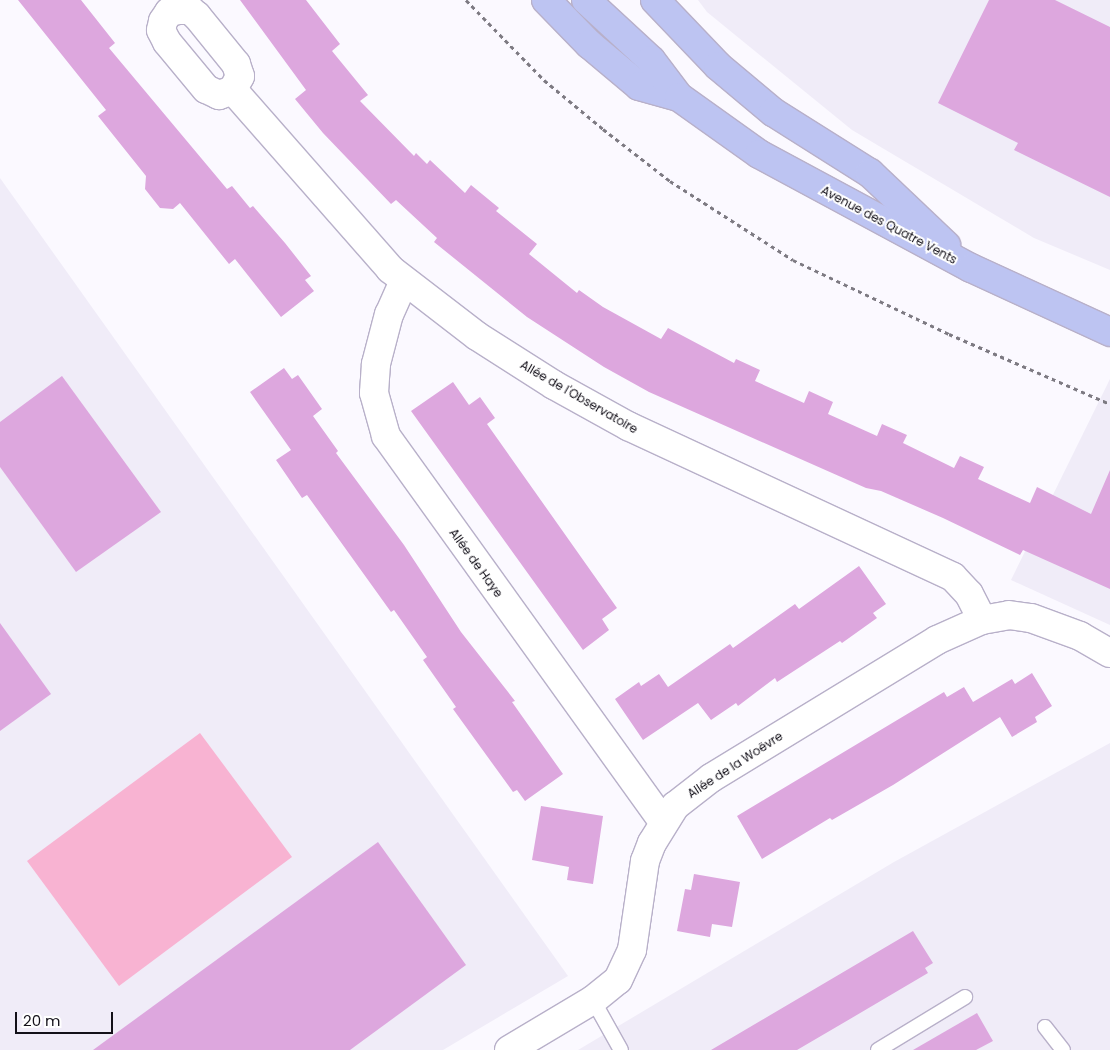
<!DOCTYPE html>
<meta charset="utf-8">
<style>
body{margin:0}
#map{position:relative;width:1110px;height:1050px;overflow:hidden;background:#fbf9ff;font-family:Poppins,sans-serif}
div>[style]{position:absolute}
[style*='--x']{left:calc(var(--x)*1px);top:calc(var(--y)*1px);width:calc(var(--w)*1px);rotate:calc(var(--a)*1deg)}
.built>*{inset:0;background:#f0ecf8}
.green>*{inset:0;background:#f8b3d2}
.building>*{inset:0;background:#dda7de}
.path>*{height:3px;margin-top:-1.5px;transform-origin:0;background:repeating-linear-gradient(90deg,#7d7a82 0 4px,transparent 0 8px)}
.roads{filter:drop-shadow(1px 0 #b8b0c9) drop-shadow(-1px 0 #b8b0c9) drop-shadow(0 1px #b8b0c9) drop-shadow(0 -1px #b8b0c9)}
.service>*{height:14px;margin:-7px;padding:0 7px;transform-origin:7px;border-radius:7px;background:#fff}
.minor>*{height:28px;margin:-14px;padding:0 14px;transform-origin:14px;border-radius:14px;background:#fff}
.primary>*{height:28px;margin:-14px;padding:0 14px;transform-origin:14px;border-radius:14px;background:#bdc4f2}
span{translate:-50% -50%;white-space:nowrap;text-align:center;line-height:1.15;-webkit-text-stroke:4px #fff;paint-order:stroke}
.street-label{font-size:12px;color:#131019}
.scale{position:absolute;left:15px;top:1012px;width:98px;height:22px;box-sizing:border-box;border:2px solid #131019;border-top:0;padding-left:6px;font-size:15px;line-height:18px;white-space:nowrap;color:#131019;-webkit-text-stroke:4px #fff;paint-order:stroke}
</style>
<div id="map">
<div class="built">
<i style="clip-path:polygon(698px 0,1110px 0,1110px 270px,1034px 238px,852px 130px,707px 12px)"></i>
<i style="clip-path:polygon(0 178px,568px 976px,443px 1050px,0 1050px)"></i>
<i style="clip-path:polygon(1110px 379px,1110px 625px,1011px 580px)"></i>
<i style="clip-path:polygon(1110px 743px,1110px 1050px,578px 1050px,894px 862px)"></i>
</div>
<div class="green">
<i style="clip-path:polygon(200px 733px,292px 857px,119px 986px,27px 861px)"></i>
</div>
<div class="building">
<i style="clip-path:polygon(18px 0,81px 0,115px 43px,109px 48px,227px 189px,232px 186px,250px 208px,253px 206px,285px 243px,311px 276px,305px 280px,314px 291px,281px 317px,235px 259px,229px 264px,180px 203px,173px 209px,160px 208px,145px 189px,146px 176px,98px 116px,106px 110px)"></i>
<i style="clip-path:polygon(240px 0,306px 0,340px 44px,332px 51px,368px 95px,360px 101px,414px 156px,416px 153px,427px 164px,430px 160px,465px 193px,471px 185px,499px 208px,496px 211px,537px 244px,529px 254px,577px 293px,579px 290px,603px 307px,661px 339px,668px 328px,734px 363px,736px 359px,760px 370px,755px 381px,804px 403px,809px 391px,833px 402px,828px 414px,877px 436px,882px 424px,907px 435px,903px 443px,954px 468px,960px 456px,984px 467px,978px 479px,1030px 503px,1037px 487px,1091px 514px,1110px 470px,1110px 589px,1023px 550px,1020px 555px,943px 518px,881px 491px,866px 488px,649px 392px,604px 367px,527px 317px,434px 242px,437px 238px,396px 200px,391px 204px,323px 133px,295px 99px,306px 90px)"></i>
<i style="clip-path:polygon(989px 0,1055px 0,1110px 27px,1110px 197px,1014px 150px,1018px 143px,938px 103px)"></i>
<i style="clip-path:polygon(284px 368px,292px 379px,298px 375px,322px 409px,313px 416px,338px 451px,336px 453px,404px 545px,461px 632px,515px 701px,512px 702px,563px 774px,525px 801px,517px 790px,513px 792px,453px 709px,456px 707px,423px 660px,427px 657px,394px 610px,391px 612px,307px 495px,302px 498px,276px 460px,291px 450px,250px 392px)"></i>
<i style="clip-path:polygon(62px 376px,161px 512px,76px 572px,0 467px,0 422px)"></i>
<i style="clip-path:polygon(453px 382px,469px 405px,480px 397px,495px 418px,487px 424px,617px 608px,602px 619px,609px 630px,583px 650px,411px 411px)"></i>
<i style="clip-path:polygon(859px 566px,886px 604px,873px 613px,877px 618px,842px 643px,840px 641px,777px 682px,775px 678px,738px 706px,736px 703px,711px 720px,698px 703px,643px 740px,615px 699px,639px 682px,641px 686px,659px 674px,668px 687px,730px 644px,733px 648px,795px 604px,799px 609px)"></i>
<i style="clip-path:polygon(0 623px,51px 694px,0 731px)"></i>
<i style="clip-path:polygon(1032px 673px,1052px 706px,1035px 717px,1037px 722px,1012px 737px,1000px 717px,893px 785px,832px 820px,830px 818px,762px 859px,737px 816px,944px 692px,947px 697px,964px 687px,973px 702px,1012px 679px,1015px 684px)"></i>
<i style="clip-path:polygon(541px 806px,603px 816px,593px 884px,567px 880px,569px 867px,532px 860px)"></i>
<i style="clip-path:polygon(378px 842px,466px 965px,350px 1050px,93px 1050px)"></i>
<i style="clip-path:polygon(694px 874px,740px 882px,732px 927px,712px 924px,710px 937px,677px 931px,685px 889px,691px 890px)"></i>
<i style="clip-path:polygon(913px 931px,933px 963px,925px 968px,928px 973px,850px 1019px,797px 1050px,711px 1050px)"></i>
<i style="clip-path:polygon(977px 1013px,993px 1041px,976px 1050px,913px 1050px)"></i>
</div>
<div class="path">
<i style="--x:466;--y:0;--w:112;--a:45.7"></i>
<i style="--x:544;--y:80;--w:77;--a:39.7"></i>
<i style="--x:603;--y:129;--w:85;--a:37.8"></i>
<i style="--x:670;--y:181;--w:146;--a:32.7"></i>
<i style="--x:793;--y:260;--w:173;--a:25.4"></i>
<i style="--x:949;--y:334;--w:176;--a:23.5"></i>
</div>
<div class="roads">
<div class="service">
<i style="--x:593;--y:1000;--w:57;--a:60.8"></i>
<i style="--x:1045;--y:1027;--w:29;--a:52"></i>
<i style="--x:878;--y:1050;--w:102;--a:-31.3"></i>
</div>
<div class="minor">
<i style="--x:179;--y:10;--w:11;--a:0"></i>
<i style="--x:190;--y:10;--w:9;--a:41"></i>
<i style="--x:197;--y:16;--w:62;--a:50.9"></i>
<i style="--x:236;--y:64;--w:13;--a:72"></i>
<i style="--x:240;--y:76;--w:16;--a:117"></i>
<i style="--x:233;--y:90;--w:15;--a:160"></i>
<i style="--x:219;--y:95;--w:14;--a:-155"></i>
<i style="--x:206;--y:89;--w:61;--a:-129.7"></i>
<i style="--x:167;--y:42;--w:13;--a:-117"></i>
<i style="--x:161;--y:30;--w:9;--a:-77"></i>
<i style="--x:163;--y:21;--w:11;--a:-56"></i>
<i style="--x:169;--y:12;--w:10;--a:-11"></i>
<i style="--x:233;--y:90;--w:238;--a:48.7"></i>
<i style="--x:390;--y:269;--w:110;--a:37.6"></i>
<i style="--x:477;--y:336;--w:91;--a:32.5"></i>
<i style="--x:554;--y:385;--w:85;--a:29"></i>
<i style="--x:628;--y:426;--w:358;--a:24.9"></i>
<i style="--x:953;--y:577;--w:23;--a:47"></i>
<i style="--x:969;--y:594;--w:29;--a:63"></i>
<i style="--x:404;--y:281;--w:36;--a:114"></i>
<i style="--x:389;--y:314;--w:52;--a:104.6"></i>
<i style="--x:376;--y:364;--w:29;--a:94"></i>
<i style="--x:374;--y:393;--w:45;--a:74.4"></i>
<i style="--x:386;--y:436;--w:474;--a:54.3"></i>
<i style="--x:509;--y:1050;--w:98;--a:-30.8"></i>
<i style="--x:593;--y:1000;--w:32;--a:-39"></i>
<i style="--x:618;--y:980;--w:33;--a:-65"></i>
<i style="--x:632;--y:950;--w:90;--a:-81.7"></i>
<i style="--x:645;--y:861;--w:19;--a:-69"></i>
<i style="--x:652;--y:843;--w:44;--a:-58.1"></i>
<i style="--x:675;--y:806;--w:46;--a:-37.9"></i>
<i style="--x:711;--y:778;--w:265;--a:-31.4"></i>
<i style="--x:937;--y:640;--w:49;--a:-24"></i>
<i style="--x:982;--y:620;--w:27;--a:-10"></i>
<i style="--x:1009;--y:615;--w:22;--a:8"></i>
<i style="--x:1031;--y:618;--w:52;--a:20.2"></i>
<i style="--x:1080;--y:636;--w:34;--a:30"></i>
</div>
<div class="primary">
<i style="--x:546;--y:0;--w:62;--a:45.7"></i>
<i style="--x:589;--y:44;--w:65;--a:40"></i>
<i style="--x:639;--y:86;--w:41;--a:15.4"></i>
<i style="--x:586;--y:0;--w:88;--a:42.7"></i>
<i style="--x:651;--y:60;--w:46;--a:52.9"></i>
<i style="--x:679;--y:97;--w:98;--a:35.5"></i>
<i style="--x:759;--y:154;--w:241;--a:28.3"></i>
<i style="--x:971;--y:268;--w:153;--a:24.7"></i>
<i style="--x:655;--y:0;--w:91;--a:46.3"></i>
<i style="--x:718;--y:66;--w:72;--a:39.9"></i>
<i style="--x:773;--y:112;--w:115;--a:32.2"></i>
<i style="--x:870;--y:173;--w:105;--a:43.5"></i>
</div>
</div>
<div class="street-label">
<span style="left:889px;top:225px;rotate:28deg">Avenue des Quatre Vents</span>
<span style="left:579px;top:397px;rotate:30deg">Allée de l'Observatoire</span>
<span style="left:476px;top:563px;rotate:54deg">Allée de Haye</span>
<span style="left:735px;top:765px;rotate:-33deg">Allée de la Woëvre</span>
</div>
<div class="scale">20 m</div>
</div>
